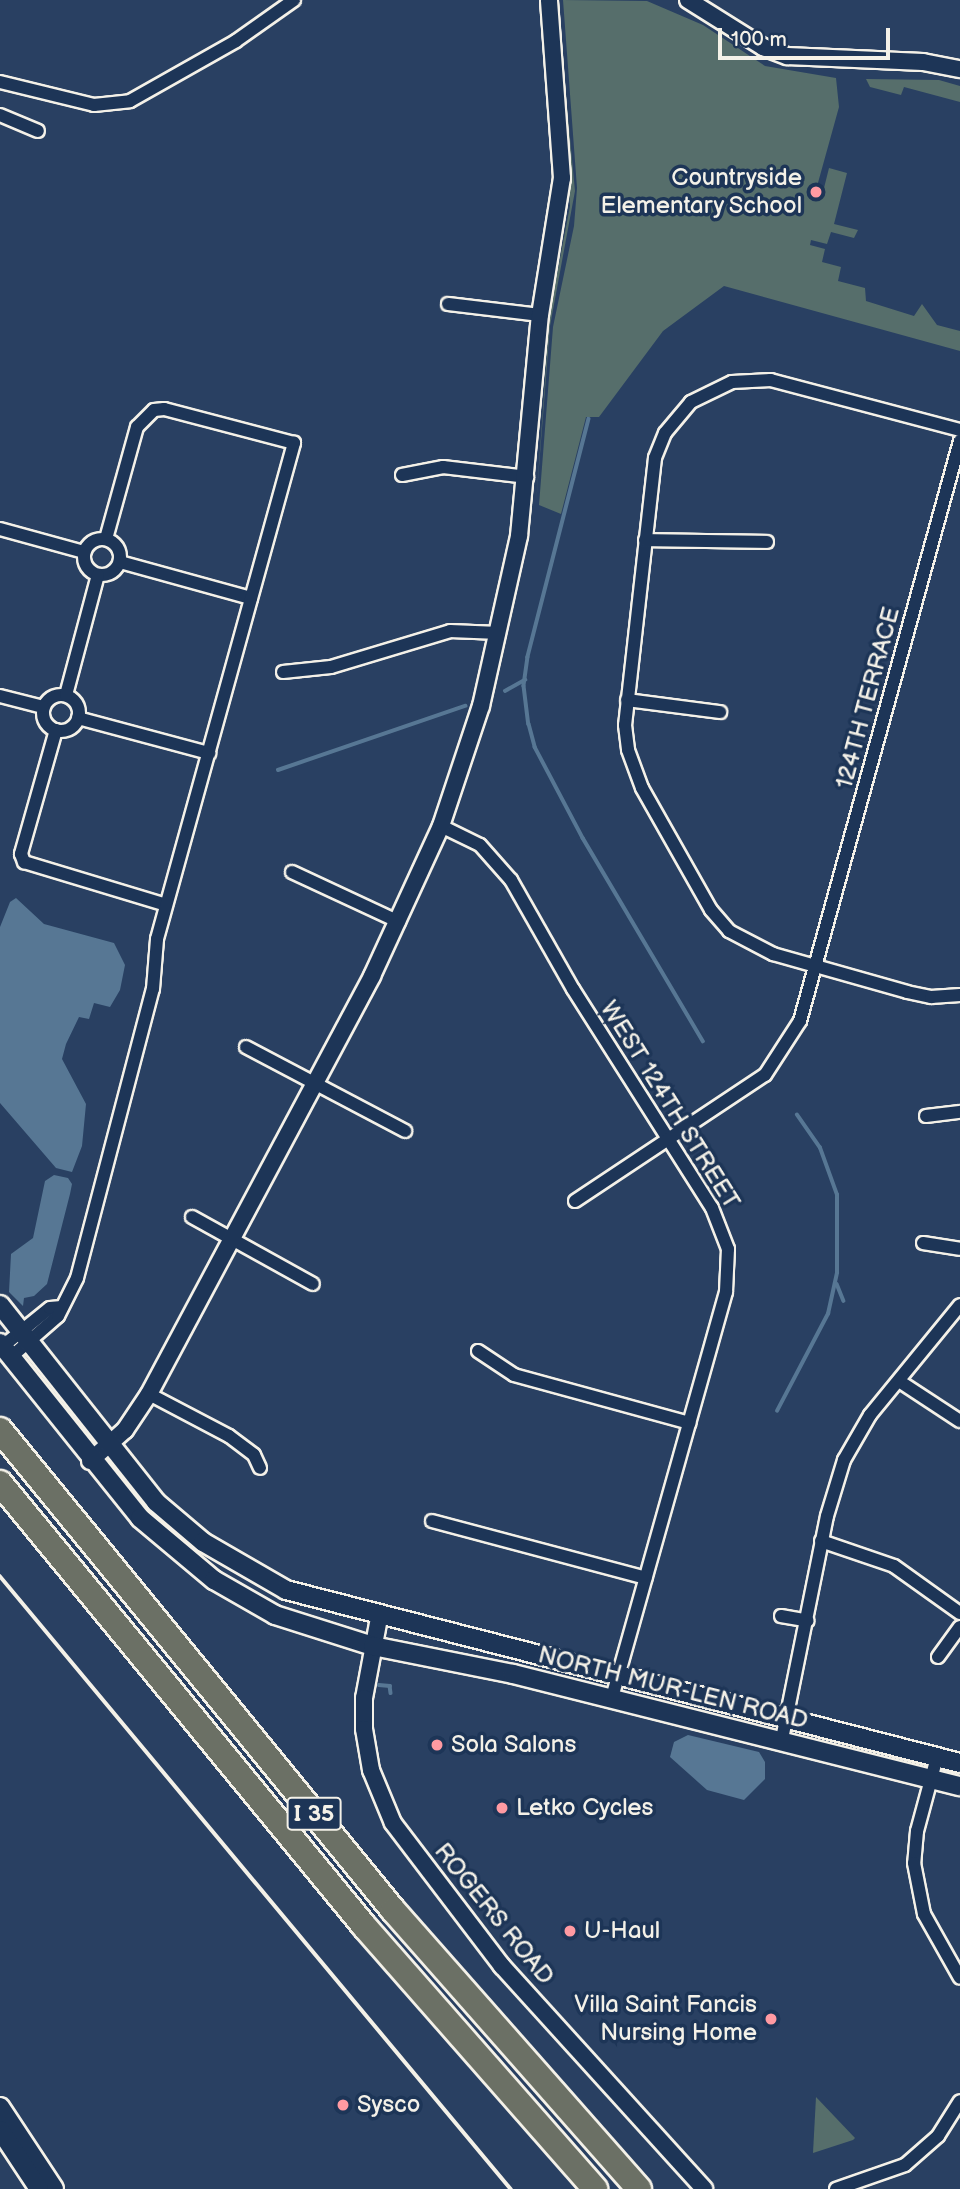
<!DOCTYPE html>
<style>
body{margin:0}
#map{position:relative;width:960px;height:2189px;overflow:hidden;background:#294062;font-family:"Balsamiq Sans",sans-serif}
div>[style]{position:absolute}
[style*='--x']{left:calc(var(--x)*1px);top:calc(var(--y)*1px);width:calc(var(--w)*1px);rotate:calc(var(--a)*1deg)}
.green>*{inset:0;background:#566e6b}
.water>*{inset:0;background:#577794}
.stream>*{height:3.5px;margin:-1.75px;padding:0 1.75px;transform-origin:1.75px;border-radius:1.75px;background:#577794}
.roads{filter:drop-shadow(2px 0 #f4f1e8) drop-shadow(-2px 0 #f4f1e8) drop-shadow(0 2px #f4f1e8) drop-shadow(0 -2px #f4f1e8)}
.minor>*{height:12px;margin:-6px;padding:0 6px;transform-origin:6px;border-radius:6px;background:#1d3557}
.minor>.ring{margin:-6px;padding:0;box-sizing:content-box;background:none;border:12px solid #1d3557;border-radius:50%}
.tertiary>*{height:16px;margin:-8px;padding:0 8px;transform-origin:8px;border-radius:8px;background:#1d3557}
.secondary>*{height:18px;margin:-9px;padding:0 9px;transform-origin:9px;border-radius:9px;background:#1d3557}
.motorway>*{height:24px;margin:-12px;padding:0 12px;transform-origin:12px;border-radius:12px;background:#6b7065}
.rail>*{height:3.5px;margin:-1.75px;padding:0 1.75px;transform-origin:1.75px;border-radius:1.75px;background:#f4f1e8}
.dots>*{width:19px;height:19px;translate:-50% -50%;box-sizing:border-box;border:4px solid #1d3557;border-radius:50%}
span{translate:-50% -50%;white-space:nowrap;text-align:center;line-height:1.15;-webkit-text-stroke:7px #1d3557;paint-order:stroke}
.shield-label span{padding:2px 5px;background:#1d3557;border:2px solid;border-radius:5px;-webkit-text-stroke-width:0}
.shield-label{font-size:23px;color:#f4f1e8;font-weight:700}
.poi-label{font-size:24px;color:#f4f1e8}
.right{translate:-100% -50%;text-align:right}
.left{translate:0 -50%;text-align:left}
.street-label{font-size:24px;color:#f4f1e8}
.scale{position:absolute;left:718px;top:28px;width:172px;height:32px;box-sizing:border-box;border:4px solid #f4f1e8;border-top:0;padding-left:9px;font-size:21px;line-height:24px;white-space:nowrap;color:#f4f1e8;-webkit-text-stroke:5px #1d3557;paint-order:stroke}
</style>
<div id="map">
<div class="green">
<i style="clip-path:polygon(557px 0,575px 191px,550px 326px,536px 505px,550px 311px,570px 206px)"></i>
<i style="clip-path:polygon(563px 0,647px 1px,703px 25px,765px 66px,836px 78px,839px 107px,816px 190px,823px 192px,829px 168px,847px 173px,834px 224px,858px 230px,854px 238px,831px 232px,827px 244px,811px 240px,810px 245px,825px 249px,822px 262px,841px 267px,838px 281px,865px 288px,866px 301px,914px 316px,922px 304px,937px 325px,960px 331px,960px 351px,724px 286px,663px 331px,599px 417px,586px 417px,561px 514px,539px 505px,553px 327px,574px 226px,577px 188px)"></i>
<i style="clip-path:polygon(866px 79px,939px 80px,960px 86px,960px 102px,904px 87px,901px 95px,870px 87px)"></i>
<i style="clip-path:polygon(816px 2097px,855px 2138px,853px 2140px,813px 2153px)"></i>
</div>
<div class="water">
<i style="clip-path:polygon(16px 898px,44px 924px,114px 943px,125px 965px,120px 990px,110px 1007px,94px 1003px,89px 1019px,79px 1017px,66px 1044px,62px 1059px,86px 1104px,82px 1146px,72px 1172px,56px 1168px,0 1103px,0 927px,10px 902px)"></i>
<i style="clip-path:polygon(54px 1175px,68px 1178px,72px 1184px,70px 1194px,47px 1284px,34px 1296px,24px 1298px,23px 1306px,9px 1292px,11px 1254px,33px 1238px,45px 1181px)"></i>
<i style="clip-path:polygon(688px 1735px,759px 1752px,765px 1762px,765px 1779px,744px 1800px,707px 1790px,670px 1757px,674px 1742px)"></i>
</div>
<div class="stream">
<i style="--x:589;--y:419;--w:246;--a:104.4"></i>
<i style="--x:528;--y:657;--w:29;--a:98"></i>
<i style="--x:524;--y:686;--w:38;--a:83"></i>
<i style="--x:529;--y:724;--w:24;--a:75"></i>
<i style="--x:535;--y:747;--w:103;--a:62.2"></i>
<i style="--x:583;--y:838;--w:236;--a:59.4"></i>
<i style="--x:505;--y:691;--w:23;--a:-29"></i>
<i style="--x:278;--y:770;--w:198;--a:-18.9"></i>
<i style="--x:837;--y:1284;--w:18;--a:68"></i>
<i style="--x:777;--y:1411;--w:110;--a:-62.3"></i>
<i style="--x:828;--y:1314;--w:42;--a:-77.6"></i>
<i style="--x:837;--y:1273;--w:78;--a:-90"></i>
<i style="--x:837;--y:1195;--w:50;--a:-109.9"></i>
<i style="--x:820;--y:1148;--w:40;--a:-124.9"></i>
<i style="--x:379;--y:1685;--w:11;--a:5"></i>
<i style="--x:390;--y:1686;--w:7;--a:82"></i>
</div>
<div class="roads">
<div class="minor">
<i style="--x:0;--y:82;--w:97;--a:13.7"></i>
<i style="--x:94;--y:105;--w:36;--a:-6"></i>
<i style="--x:130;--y:101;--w:122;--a:-29.5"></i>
<i style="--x:236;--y:41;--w:71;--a:-35.3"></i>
<i style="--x:0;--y:115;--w:41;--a:22.8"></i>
<i style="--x:448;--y:304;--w:93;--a:6.8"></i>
<i style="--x:960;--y:430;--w:196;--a:-165.2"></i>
<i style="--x:771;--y:380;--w:39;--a:177"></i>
<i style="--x:732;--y:382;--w:46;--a:154"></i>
<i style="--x:691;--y:402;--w:40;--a:130"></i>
<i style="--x:665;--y:433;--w:27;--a:112"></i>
<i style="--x:655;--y:458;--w:269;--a:96.4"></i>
<i style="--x:625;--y:725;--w:25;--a:83"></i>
<i style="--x:628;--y:750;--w:40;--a:69.8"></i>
<i style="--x:642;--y:788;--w:140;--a:60.5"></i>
<i style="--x:711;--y:910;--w:28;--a:49"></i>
<i style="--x:729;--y:931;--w:50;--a:27.6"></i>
<i style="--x:773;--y:954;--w:139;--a:15.8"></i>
<i style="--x:907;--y:992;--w:25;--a:12"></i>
<i style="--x:931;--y:997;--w:29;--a:-4"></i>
<i style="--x:402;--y:475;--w:42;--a:-11"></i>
<i style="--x:443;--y:467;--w:85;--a:6.8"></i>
<i style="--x:0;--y:529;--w:87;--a:15.3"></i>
<i class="ring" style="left:84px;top:539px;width:24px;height:24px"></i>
<i style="--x:645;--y:540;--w:122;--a:0.9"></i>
<i style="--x:120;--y:562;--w:136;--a:15.4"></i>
<i style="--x:283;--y:672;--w:48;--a:-5.9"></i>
<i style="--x:331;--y:667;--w:124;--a:-16.8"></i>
<i style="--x:450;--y:631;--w:49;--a:2.3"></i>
<i class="ring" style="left:43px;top:695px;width:24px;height:24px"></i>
<i style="--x:66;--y:695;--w:124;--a:-75.1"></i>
<i style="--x:0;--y:696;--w:44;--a:14.3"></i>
<i style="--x:627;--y:700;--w:94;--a:7.4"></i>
<i style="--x:78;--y:718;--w:136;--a:15"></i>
<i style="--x:56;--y:730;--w:129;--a:105.8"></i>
<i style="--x:21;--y:854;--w:9;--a:69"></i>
<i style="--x:24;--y:862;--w:148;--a:16.8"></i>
<i style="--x:441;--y:826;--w:43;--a:26"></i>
<i style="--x:480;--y:845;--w:47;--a:48.5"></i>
<i style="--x:511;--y:880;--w:125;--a:60.4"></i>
<i style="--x:573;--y:989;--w:259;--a:57.6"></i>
<i style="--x:712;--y:1208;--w:44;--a:68.7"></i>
<i style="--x:728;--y:1249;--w:43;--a:92.7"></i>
<i style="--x:726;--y:1292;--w:421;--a:105.7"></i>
<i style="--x:292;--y:872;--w:118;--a:25"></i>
<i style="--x:246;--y:1047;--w:180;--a:27.8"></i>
<i style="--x:926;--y:1116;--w:34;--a:-7"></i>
<i style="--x:575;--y:1201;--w:228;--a:-33.6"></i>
<i style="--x:765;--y:1075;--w:64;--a:-57.1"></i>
<i style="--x:800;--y:1021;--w:602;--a:-74.58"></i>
<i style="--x:192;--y:1217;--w:138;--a:29"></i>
<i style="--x:923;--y:1243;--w:37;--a:9"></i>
<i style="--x:3;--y:1346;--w:60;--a:-39"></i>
<i style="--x:50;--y:1308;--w:12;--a:-5"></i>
<i style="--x:478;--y:1351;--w:43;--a:33.7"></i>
<i style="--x:514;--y:1375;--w:182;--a:15.3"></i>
<i style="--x:11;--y:1357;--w:62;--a:-41.1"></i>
<i style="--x:58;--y:1316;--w:42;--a:-63.4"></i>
<i style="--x:77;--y:1278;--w:299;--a:-75.3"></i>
<i style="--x:153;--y:989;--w:50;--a:-85.4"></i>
<i style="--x:157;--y:939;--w:515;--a:-74.56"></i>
<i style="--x:294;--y:443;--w:134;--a:-165.3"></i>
<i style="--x:164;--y:409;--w:10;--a:174"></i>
<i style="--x:154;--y:410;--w:24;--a:135"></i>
<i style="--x:137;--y:427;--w:116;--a:105.5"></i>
<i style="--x:899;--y:1381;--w:73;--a:33.3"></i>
<i style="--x:149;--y:1394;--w:90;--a:27.7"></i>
<i style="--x:229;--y:1436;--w:31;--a:37"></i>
<i style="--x:254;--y:1455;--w:14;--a:65"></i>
<i style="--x:432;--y:1521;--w:221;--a:14.9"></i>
<i style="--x:821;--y:1541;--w:77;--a:18.9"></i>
<i style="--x:894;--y:1566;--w:81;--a:35.5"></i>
<i style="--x:781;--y:1616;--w:27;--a:10"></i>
<i style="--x:938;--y:1657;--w:37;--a:-54"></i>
<i style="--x:782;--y:1739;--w:227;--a:-78.6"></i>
<i style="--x:827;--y:1516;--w:59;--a:-73.1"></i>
<i style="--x:844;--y:1460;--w:52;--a:-60"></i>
<i style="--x:870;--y:1415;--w:142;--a:-50.7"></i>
<i style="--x:937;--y:1757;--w:77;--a:105.1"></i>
<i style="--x:917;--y:1831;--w:32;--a:95"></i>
<i style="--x:914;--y:1863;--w:52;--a:78.9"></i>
<i style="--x:924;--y:1914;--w:73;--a:60.6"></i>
<i style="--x:836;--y:2189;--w:73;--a:-19.2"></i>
<i style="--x:905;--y:2165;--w:44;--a:-41.3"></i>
<i style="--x:938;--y:2136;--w:41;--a:-57.8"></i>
</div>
<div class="tertiary">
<i style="--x:688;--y:0;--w:89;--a:32.1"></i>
<i style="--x:763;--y:47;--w:26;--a:21"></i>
<i style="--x:787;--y:56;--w:136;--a:2.5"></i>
<i style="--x:923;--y:62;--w:38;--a:11"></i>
<i style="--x:90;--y:1461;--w:47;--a:-41.5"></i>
<i style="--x:125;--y:1430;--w:43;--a:-56.3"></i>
<i style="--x:149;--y:1394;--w:474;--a:-61.9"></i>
<i style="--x:372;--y:976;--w:165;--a:-65.3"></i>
<i style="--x:441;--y:826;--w:126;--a:-71.6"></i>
<i style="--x:481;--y:706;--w:174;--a:-77.4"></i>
<i style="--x:519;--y:536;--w:222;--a:-84.6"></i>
<i style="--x:540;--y:315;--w:139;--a:-80.9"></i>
<i style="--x:562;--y:178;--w:178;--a:-94.2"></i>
<i style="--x:379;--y:1618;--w:81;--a:100.6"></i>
<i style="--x:364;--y:1698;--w:31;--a:90"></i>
<i style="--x:364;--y:1729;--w:42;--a:80.3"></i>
<i style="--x:371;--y:1770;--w:57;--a:67.5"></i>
<i style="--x:393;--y:1823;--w:180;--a:52.7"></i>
<i style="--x:502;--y:1966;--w:301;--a:47.8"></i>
</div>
<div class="secondary">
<i style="--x:0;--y:1305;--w:251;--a:51.6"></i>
<i style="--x:156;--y:1502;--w:62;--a:40.4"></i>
<i style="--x:203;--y:1542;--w:96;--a:30"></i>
<i style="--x:286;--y:1590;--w:696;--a:14.4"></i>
<i style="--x:0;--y:1343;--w:224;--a:51.3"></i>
<i style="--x:140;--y:1518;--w:97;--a:40"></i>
<i style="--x:214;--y:1580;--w:70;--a:29.8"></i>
<i style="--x:275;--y:1615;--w:103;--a:17.6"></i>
<i style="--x:373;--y:1646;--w:143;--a:11.3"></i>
<i style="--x:513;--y:1674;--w:461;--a:14.1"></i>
<i style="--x:0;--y:2107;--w:98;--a:56.6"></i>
<i style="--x:0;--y:2130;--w:71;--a:56.5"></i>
</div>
<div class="motorway">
<i style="--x:0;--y:1430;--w:620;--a:50.69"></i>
<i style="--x:393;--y:1910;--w:372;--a:48.6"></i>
<i style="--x:0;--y:1483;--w:575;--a:50.58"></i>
<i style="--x:365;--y:1927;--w:349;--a:48.7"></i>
</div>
</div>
<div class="rail">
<i style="--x:0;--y:1576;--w:798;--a:50.19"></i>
</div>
<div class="dots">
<i style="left:816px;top:192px;background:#ff9aa2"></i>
<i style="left:437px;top:1745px;background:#ff9aa2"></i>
<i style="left:502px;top:1808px;background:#ff9aa2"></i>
<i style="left:570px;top:1931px;background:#ff9aa2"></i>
<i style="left:771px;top:2019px;background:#ff9aa2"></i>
<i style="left:343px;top:2105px;background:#ff9aa2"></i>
</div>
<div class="shield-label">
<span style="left:314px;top:1814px">I 35</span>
</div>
<div class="poi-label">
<span class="right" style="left:802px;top:192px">Countryside<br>Elementary School</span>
<span class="left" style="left:451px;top:1745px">Sola Salons</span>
<span class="left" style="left:516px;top:1808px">Letko Cycles</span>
<span class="left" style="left:584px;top:1931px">U-Haul</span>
<span class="right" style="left:757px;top:2019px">Villa Saint Fancis<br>Nursing Home</span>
<span class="left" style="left:357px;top:2105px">Sysco</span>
</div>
<div class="street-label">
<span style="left:868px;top:698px;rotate:-75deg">124TH TERRACE</span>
<span style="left:670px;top:1105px;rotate:58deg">WEST 124TH STREET</span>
<span style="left:673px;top:1688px;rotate:14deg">NORTH MUR-LEN ROAD</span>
<span style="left:494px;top:1914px;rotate:51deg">ROGERS ROAD</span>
</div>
<div class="scale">100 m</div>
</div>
